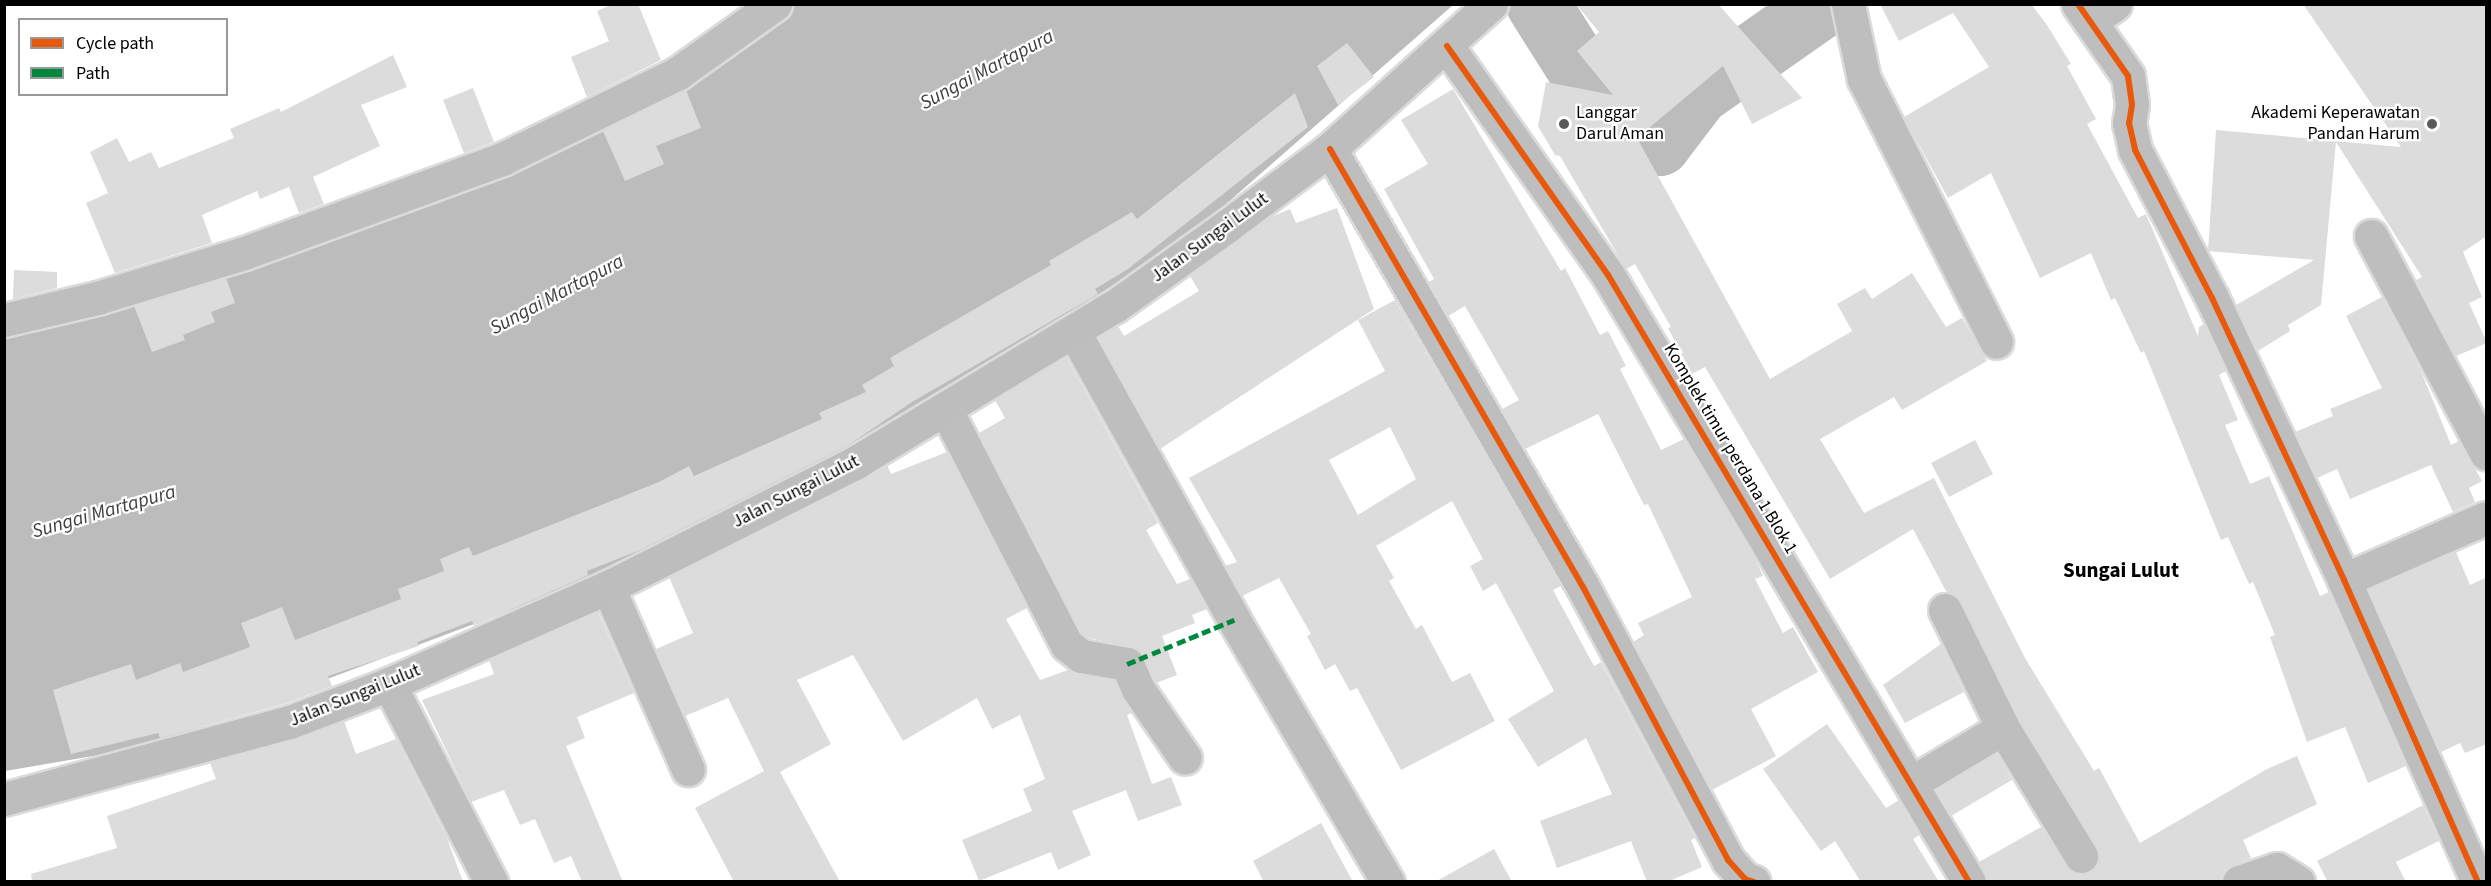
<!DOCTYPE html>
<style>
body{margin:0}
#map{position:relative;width:2491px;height:886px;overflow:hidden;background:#fff;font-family:"Source Sans 3",sans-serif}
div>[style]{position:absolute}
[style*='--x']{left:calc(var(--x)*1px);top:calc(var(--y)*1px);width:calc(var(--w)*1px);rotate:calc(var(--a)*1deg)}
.water>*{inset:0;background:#bcbcbc}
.river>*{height:64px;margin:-32px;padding:0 32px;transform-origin:32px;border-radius:32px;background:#bcbcbc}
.building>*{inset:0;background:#dcdcdc}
.roads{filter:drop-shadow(2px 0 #dbdbdb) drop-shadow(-2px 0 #dbdbdb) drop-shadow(0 2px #dbdbdb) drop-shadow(0 -2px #dbdbdb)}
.minor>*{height:33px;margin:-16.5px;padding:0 16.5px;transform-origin:16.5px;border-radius:16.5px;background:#bebebe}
.major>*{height:33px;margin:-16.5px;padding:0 16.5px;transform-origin:16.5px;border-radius:16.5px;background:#bdbdbd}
.quiet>*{height:4.5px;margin-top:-2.25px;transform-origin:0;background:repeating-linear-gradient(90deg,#00873e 0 9px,transparent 0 13.5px)}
.cycleway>*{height:6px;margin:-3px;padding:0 3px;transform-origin:3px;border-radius:3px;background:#e8590c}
.dots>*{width:16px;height:16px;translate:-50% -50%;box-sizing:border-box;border:3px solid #fff;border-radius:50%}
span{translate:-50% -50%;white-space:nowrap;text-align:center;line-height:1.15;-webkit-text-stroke:4.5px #fff;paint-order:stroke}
.poi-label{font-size:18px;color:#000}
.left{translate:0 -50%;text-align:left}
.right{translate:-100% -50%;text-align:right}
.street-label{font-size:18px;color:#000}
.water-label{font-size:20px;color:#404040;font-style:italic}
.quarter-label{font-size:21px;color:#000;font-weight:700}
.frame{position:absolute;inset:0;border:6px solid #000;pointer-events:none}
.legend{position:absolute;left:18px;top:18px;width:210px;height:78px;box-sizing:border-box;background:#fff;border:2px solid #999;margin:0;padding:8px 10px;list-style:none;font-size:18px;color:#000}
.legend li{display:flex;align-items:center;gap:12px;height:30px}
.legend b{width:30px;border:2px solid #999}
</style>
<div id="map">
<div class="water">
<i style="clip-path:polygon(794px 5px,1453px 5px,1168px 255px,788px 485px,538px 600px,146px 747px,5px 771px,5px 334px,692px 79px)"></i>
</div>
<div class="river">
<i style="--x:1538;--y:4;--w:151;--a:57.7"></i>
<i style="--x:1619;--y:132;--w:42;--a:16.7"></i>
<i style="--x:1659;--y:144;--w:64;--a:-52.6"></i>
<i style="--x:1698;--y:93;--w:155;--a:-35"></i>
</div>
<div class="building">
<i style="clip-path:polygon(613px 4px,638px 4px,661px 60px,587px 97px,571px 57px,609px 41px,597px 11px)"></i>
<i style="clip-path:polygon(1576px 4px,1718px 4px,1802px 98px,1752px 124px,1723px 66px,1637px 138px,1770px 379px,1852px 331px,1837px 304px,1865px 288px,1872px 299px,1912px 273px,1946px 327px,1962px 318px,1987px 361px,1902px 410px,1894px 397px,1820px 439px,1864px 513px,1934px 478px,2025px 658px,2094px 771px,2099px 768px,2140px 843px,2267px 769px,2297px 756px,2317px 804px,2243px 840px,2251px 858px,2225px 869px,2221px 882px,1988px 882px,1979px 862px,2041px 827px,2073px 873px,2091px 872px,2100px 855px,2019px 719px,1962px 602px,1946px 591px,1913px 529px,1830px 579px,1705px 367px,1692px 374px,1668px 328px,1671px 327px,1635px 264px,1626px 269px,1560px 156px,1555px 155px,1538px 126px,1546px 82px,1613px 95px,1577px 51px,1599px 32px)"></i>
<i style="clip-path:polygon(1880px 4px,2031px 4px,2047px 25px,2071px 64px,2067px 66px,2096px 119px,2087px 124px,2138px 218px,2146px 214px,2198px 336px,2199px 327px,2204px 324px,2226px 371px,2219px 375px,2238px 420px,2225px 425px,2250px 484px,2269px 476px,2320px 596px,2329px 592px,2406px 766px,2368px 783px,2345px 727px,2307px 742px,2270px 637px,2275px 635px,2253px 582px,2249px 584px,2228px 537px,2221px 540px,2144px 351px,2141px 353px,2115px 298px,2111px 300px,2091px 253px,2040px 278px,1991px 173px,1948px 198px,1904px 117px,1989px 67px,1953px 13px,1899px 41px)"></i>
<i style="clip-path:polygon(2303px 4px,2487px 4px,2487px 236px,2463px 252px,2482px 297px,2469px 303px,2487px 343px,2456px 356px,2416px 280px,2422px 277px,2336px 142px,2321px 305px,2288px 325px,2290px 331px,2258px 351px,2236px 305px,2314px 260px,2208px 251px,2216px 130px,2401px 147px)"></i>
<i style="clip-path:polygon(1347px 43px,1374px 77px,1338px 105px,1317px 66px)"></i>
<i style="clip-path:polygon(393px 55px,407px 87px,361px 105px,380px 146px,313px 177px,324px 204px,299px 213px,289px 187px,260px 199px,257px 191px,202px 215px,212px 243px,115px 273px,86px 203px,108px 193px,90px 152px,117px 138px,129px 162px,151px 152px,159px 168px,234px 138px,230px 129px,279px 108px,281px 112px)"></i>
<i style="clip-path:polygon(473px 88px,494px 142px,464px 153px,443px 100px)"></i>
<i style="clip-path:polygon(1453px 89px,1561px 271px,1565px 268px,1600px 335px,1608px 331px,1626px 366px,1620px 369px,1661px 450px,1684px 439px,1755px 558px,1763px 576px,1755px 579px,1783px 633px,1793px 627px,1818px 672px,1751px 709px,1776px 756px,1712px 790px,1633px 642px,1644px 635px,1638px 623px,1692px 597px,1648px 504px,1644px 505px,1598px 414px,1525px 449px,1502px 409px,1519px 400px,1465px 306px,1448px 316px,1429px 282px,1434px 279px,1384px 189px,1428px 164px,1401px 120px)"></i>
<i style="clip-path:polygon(686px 90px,701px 128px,656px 146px,664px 164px,625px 181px,603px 131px)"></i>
<i style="clip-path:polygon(1295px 93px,1308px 127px,1128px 269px,1095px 289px,1098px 294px,912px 402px,847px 446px,640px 550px,587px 571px,588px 575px,474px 626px,472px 621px,417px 642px,419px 646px,328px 676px,332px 686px,284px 704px,160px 738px,158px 733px,71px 754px,53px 690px,131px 664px,136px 680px,180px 663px,183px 672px,250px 647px,241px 623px,282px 607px,295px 640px,401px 599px,398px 589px,444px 571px,440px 559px,469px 547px,473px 556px,659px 482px,689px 466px,694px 476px,822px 419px,819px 413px,866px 392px,862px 385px,894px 366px,890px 358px,1051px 265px,1049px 261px,1132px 212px,1137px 219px)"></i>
<i style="clip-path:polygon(1337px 208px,1374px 309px,1160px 449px,1099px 338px,1118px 326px,1124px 336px,1199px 291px,1190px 276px,1269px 218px,1290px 209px,1296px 223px)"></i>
<i style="clip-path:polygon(14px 270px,57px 272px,57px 288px,13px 299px)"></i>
<i style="clip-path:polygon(226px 278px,235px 303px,211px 312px,215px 322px,183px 335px,185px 340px,152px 352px,134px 306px)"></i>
<i style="clip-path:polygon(2382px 297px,2421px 371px,2451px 445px,2459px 441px,2482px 481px,2469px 488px,2475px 502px,2453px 512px,2431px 465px,2350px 499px,2337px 469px,2317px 478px,2295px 432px,2333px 416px,2330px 409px,2382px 388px,2346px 316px)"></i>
<i style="clip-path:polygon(evenodd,1395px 300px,1561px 586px,1553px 590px,1594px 666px,1601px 662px,1695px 838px,1691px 840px,1702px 867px,1667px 882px,1647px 882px,1631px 841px,1557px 868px,1540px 821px,1612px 794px,1586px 738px,1538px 767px,1508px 719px,1554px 691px,1496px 583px,1483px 591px,1470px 566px,1483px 559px,1452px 501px,1376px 546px,1394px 578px,1389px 581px,1416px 629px,1422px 625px,1452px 682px,1470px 673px,1495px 721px,1401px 770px,1357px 688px,1350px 691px,1335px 664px,1325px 670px,1307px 636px,1311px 634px,1279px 578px,1242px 596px,1225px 566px,1237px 562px,1189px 478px,1385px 371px,1358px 320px,1395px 300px,1390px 427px,1416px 479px,1358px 515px,1329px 460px,1390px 427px)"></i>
<i style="clip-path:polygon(1066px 357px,1158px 523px,1146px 530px,1177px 584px,1190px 579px,1207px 609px,1192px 615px,1195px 623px,1162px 636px,1177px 675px,1156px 683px,1138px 649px,1089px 638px,1082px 633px,979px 433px,1005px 418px,995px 400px)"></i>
<i style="clip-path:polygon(1975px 440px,1993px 474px,1949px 497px,1931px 463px)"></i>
<i style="clip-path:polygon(947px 452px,1027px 608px,1006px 619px,1040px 680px,1068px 670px,1114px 681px,1132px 713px,1127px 715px,1152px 784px,1171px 777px,1182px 805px,1138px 821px,1126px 790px,1072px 811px,1091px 855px,1058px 870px,1051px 852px,979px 881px,962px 840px,1032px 811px,1023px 789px,1045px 779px,1020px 715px,992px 729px,977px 698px,903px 741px,853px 655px,797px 680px,831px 744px,780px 772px,840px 882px,734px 882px,695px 808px,764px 771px,728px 698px,685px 716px,656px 649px,693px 633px,669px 577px,887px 465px,891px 474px)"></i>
<i style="clip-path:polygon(2456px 552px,2470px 585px,2487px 577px,2487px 744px,2465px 753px,2460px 743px,2441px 752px,2369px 590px)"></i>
<i style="clip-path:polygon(598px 612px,634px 693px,577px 717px,585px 738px,566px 746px,623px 882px,582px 882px,571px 856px,554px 863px,535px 819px,520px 825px,504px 790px,471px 802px,422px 700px,494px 674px,489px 660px)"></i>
<i style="clip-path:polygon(1941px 644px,1964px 692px,1905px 723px,1883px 685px)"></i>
<i style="clip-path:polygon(344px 721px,356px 754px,396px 739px,447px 838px,463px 882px,32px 882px,31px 874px,117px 848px,107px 816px,216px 779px,210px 763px,295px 740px)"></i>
<i style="clip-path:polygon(1827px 724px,1886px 808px,1899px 800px,1919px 835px,1913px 839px,1939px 882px,1861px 882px,1835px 841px,1821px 851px,1763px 769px)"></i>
<i style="clip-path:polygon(1997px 754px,2012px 780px,1951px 816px,1936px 790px)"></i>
<i style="clip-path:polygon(2423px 805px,2439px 841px,2396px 862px,2406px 882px,2328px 882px,2317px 861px)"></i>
<i style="clip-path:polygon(1321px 823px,1353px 882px,1264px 882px,1253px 861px)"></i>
<i style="clip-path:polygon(1494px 849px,1512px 882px,1435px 882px)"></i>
</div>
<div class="roads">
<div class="minor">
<i style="--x:1848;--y:4;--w:77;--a:78"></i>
<i style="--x:1864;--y:79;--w:294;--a:63.3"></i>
<i style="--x:2078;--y:4;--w:88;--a:55.2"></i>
<i style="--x:2128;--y:76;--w:29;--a:82"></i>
<i style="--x:2132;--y:105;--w:18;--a:99"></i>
<i style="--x:2129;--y:123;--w:28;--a:77"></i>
<i style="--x:2135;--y:150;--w:167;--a:62.5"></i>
<i style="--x:2212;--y:298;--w:311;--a:64.9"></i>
<i style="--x:2344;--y:580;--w:330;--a:66.1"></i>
<i style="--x:2090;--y:21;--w:30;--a:-34"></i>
<i style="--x:1447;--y:46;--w:280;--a:54.9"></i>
<i style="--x:1608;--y:275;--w:706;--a:59.26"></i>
<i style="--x:1330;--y:149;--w:506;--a:59.99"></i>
<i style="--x:1583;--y:587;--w:309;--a:62"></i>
<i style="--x:1728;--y:860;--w:25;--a:48"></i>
<i style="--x:1745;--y:879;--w:9;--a:18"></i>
<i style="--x:2371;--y:236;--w:246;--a:62.1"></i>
<i style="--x:4;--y:320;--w:96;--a:-13.3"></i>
<i style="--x:97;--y:298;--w:154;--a:-17"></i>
<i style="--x:244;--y:253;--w:275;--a:-20"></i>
<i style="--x:502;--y:159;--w:196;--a:-26"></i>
<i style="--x:678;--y:73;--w:119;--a:-35.4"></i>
<i style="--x:1074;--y:332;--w:329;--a:60.9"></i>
<i style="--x:1234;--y:620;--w:304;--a:59.6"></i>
<i style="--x:946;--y:410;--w:264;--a:62.8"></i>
<i style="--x:1067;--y:645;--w:18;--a:38"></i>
<i style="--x:1081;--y:656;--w:47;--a:9.9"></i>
<i style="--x:1127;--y:664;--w:27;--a:66"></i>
<i style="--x:1138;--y:689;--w:83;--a:55.7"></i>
<i style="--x:2344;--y:580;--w:155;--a:-23.6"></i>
<i style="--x:608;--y:587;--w:199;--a:66.3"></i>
<i style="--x:1945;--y:610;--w:131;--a:63.8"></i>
<i style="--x:2003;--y:728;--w:150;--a:58.6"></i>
<i style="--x:389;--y:684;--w:223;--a:62.7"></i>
<i style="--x:1911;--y:783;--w:107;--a:-30.9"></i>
<i style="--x:2239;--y:882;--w:40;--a:-18.9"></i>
<i style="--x:2277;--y:869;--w:25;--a:32"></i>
</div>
<div class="major">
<i style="--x:4;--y:799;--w:296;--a:-15.1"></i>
<i style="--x:290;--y:722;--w:106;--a:-21"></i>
<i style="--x:389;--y:684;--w:240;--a:-23.9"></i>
<i style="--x:608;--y:587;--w:278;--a:-26.7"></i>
<i style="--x:856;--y:462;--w:302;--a:-31.1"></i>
<i style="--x:1115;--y:306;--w:138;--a:-35.5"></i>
<i style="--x:1227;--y:226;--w:129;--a:-36.8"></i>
<i style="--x:1330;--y:149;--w:217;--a:-42"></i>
</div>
</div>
<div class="quiet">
<i style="--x:1127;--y:664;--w:116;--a:-22.4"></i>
</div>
<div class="cycleway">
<i style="--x:2078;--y:4;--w:88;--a:55.2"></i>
<i style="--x:2128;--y:76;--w:29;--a:82"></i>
<i style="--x:2132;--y:105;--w:18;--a:99"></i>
<i style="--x:2129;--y:123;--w:28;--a:77"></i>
<i style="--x:2135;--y:150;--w:167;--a:62.5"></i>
<i style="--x:2212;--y:298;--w:311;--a:64.9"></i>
<i style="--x:2344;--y:580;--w:330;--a:66.1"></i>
<i style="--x:1447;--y:46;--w:280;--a:54.9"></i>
<i style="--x:1608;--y:275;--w:706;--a:59.26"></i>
<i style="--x:1330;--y:149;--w:506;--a:59.99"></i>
<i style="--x:1583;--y:587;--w:309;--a:62"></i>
<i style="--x:1728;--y:860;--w:25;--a:48"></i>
<i style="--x:1745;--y:879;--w:9;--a:18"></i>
</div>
<div class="dots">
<i style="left:1564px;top:124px;background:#595959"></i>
<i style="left:2432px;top:124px;background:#595959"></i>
</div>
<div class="poi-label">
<span class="left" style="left:1576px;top:124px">Langgar<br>Darul Aman</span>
<span class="right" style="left:2420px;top:124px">Akademi Keperawatan<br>Pandan Harum</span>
</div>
<div class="street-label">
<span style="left:1210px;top:238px;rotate:-36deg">Jalan Sungai Lulut</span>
<span style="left:1730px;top:449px;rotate:59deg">Komplek timur perdana 1 Blok 1</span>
<span style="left:796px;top:492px;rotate:-27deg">Jalan Sungai Lulut</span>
<span style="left:355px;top:696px;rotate:-22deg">Jalan Sungai Lulut</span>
</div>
<div class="water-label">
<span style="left:987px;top:70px;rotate:-28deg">Sungai Martapura</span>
<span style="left:557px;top:295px;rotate:-28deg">Sungai Martapura</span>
<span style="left:104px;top:512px;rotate:-16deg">Sungai Martapura</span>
</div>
<div class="quarter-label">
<span style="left:2121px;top:570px">Sungai Lulut</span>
</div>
<div class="frame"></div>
<ul class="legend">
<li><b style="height:8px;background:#e8590c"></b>Cycle path</li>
<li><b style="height:8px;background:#00873e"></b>Path</li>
</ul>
</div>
